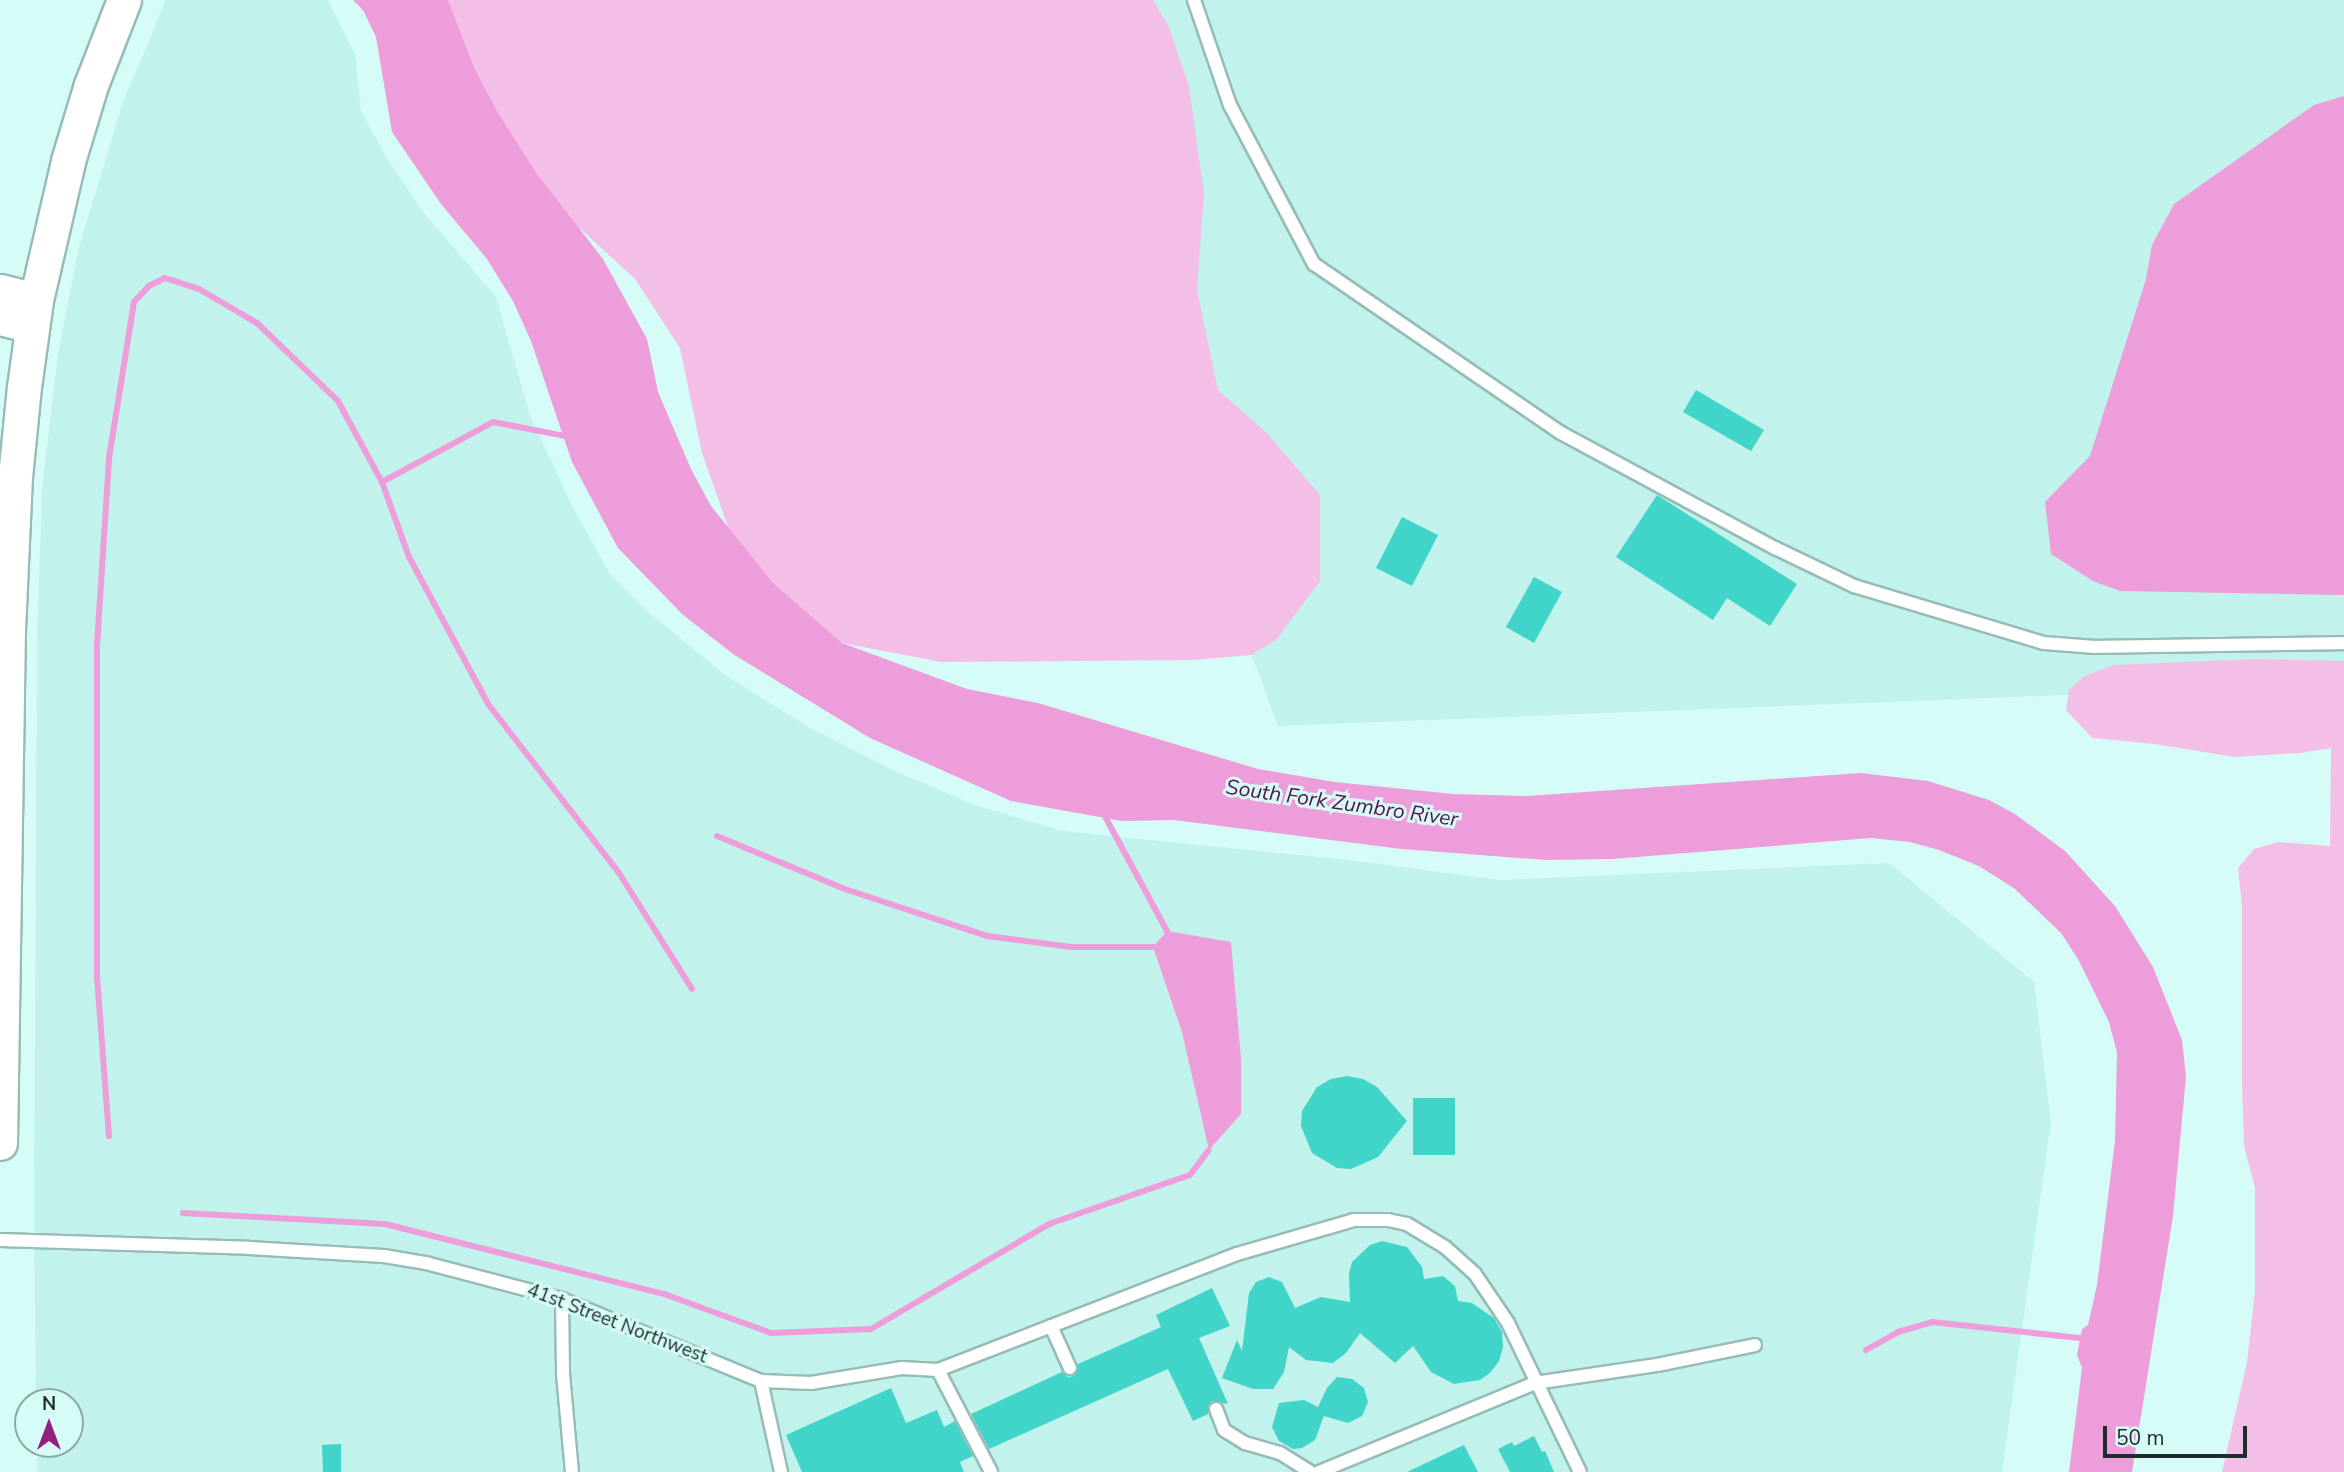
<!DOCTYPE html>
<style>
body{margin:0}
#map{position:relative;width:2344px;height:1472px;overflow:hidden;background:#d6fcf7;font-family:"Nunito Sans",sans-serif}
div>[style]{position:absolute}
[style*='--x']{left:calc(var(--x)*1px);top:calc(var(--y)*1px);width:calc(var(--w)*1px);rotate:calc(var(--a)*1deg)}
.built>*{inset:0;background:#c2f2ec}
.green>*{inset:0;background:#f4bfe6}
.water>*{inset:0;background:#ed9dd9}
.stream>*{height:6px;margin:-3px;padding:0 3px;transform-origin:3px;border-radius:3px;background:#ed9dd9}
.building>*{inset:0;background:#41d4c8}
.roads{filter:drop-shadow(2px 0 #97bcb7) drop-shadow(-2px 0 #97bcb7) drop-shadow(0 2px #97bcb7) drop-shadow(0 -2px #97bcb7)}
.lane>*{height:12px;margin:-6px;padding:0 6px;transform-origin:6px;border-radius:6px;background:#fff}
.secondary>*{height:33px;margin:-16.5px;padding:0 16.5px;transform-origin:16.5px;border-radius:16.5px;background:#fff}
span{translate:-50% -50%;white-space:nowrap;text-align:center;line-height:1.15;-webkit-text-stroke:6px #d6fcf7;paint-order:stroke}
.street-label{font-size:19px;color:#1e2c2a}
.water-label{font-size:21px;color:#59124c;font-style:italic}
.north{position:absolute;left:14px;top:1388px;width:70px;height:70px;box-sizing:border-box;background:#d6fcf7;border:2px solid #8ca9a5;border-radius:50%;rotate:0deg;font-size:19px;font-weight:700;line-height:28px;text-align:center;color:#1e2c2a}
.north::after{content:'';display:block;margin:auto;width:24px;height:32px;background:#93207f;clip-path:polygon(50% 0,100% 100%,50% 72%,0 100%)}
.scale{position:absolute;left:2103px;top:1426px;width:144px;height:32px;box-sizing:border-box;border:4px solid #1e2c2a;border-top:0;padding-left:9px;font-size:21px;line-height:24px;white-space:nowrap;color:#1e2c2a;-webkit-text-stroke:5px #d6fcf7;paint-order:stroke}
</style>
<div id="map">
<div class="built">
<i style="clip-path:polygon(166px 0,328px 0,355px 54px,361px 111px,387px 159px,424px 213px,496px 297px,530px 415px,572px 506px,610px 574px,648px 612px,728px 677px,810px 728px,895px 771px,975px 805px,1063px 831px,1357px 861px,1500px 880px,1889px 863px,2034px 982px,2051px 1122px,2002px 1472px,37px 1472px,37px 1444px,70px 1444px,70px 1402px,36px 1402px,34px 1225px,37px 641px,42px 489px,58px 353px,79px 247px,123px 102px)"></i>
<i style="clip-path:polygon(1097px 0,2344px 0,2344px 684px,1278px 726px,1222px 575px)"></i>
</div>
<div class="green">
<i style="clip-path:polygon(448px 0,1153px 0,1169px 27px,1189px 86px,1204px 194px,1197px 290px,1218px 390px,1266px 432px,1320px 495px,1320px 581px,1276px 640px,1251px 655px,1194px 660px,941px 662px,842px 643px,742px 567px,702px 453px,680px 348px,635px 279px,574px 223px,537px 174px,508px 145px,458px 66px)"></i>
<i style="clip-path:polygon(2257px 659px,2344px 661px,2344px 1472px,2222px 1472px,2247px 1362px,2255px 1291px,2255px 1188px,2244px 1146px,2242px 1083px,2242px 906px,2238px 868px,2254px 849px,2278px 842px,2330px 846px,2331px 748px,2300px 753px,2235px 757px,2155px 744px,2092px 738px,2066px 710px,2069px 690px,2083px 677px,2113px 665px)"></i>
</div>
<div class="water">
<i style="clip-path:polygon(353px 0,448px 0,475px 70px,498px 113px,537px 174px,603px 259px,647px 339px,658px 392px,691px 469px,711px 506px,774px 584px,842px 643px,967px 689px,1038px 703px,1258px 769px,1335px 782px,1453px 794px,1527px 796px,1861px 773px,1928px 781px,1989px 800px,2015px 814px,2065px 851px,2115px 906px,2153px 967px,2182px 1040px,2186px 1077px,2173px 1216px,2132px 1472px,2069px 1472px,2082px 1368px,2077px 1355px,2082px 1329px,2088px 1325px,2097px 1285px,2115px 1141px,2117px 1053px,2109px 1022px,2078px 959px,2061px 933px,2015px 889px,1979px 866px,1939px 850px,1910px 842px,1871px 838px,1612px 859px,1546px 860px,1401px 849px,1174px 820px,1122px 821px,1011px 801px,870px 738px,733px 654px,682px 614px,618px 548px,572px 462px,531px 341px,513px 301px,487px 259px,441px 204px,392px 132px,376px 37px,363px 10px)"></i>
<i style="clip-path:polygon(2344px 96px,2344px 595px,2120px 591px,2093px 581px,2051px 554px,2045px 502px,2090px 456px,2146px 279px,2152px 245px,2174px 204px,2314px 105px)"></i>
<i style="clip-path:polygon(1167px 931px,1231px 942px,1241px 1059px,1241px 1114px,1209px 1150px,1182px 1032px,1153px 947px)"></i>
</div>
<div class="stream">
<i style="--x:382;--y:482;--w:126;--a:-28.4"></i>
<i style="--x:493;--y:422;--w:78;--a:11"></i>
<i style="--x:1101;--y:809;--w:139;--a:61.6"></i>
<i style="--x:717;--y:836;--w:139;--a:22.5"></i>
<i style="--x:845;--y:889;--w:150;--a:18.3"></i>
<i style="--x:987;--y:936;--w:85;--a:7.5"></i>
<i style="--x:1071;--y:947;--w:82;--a:0"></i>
<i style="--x:109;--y:1136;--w:161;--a:-94.3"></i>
<i style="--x:97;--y:975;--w:330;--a:-90"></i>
<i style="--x:97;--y:645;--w:187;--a:-86.3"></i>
<i style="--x:109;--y:458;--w:158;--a:-80.9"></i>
<i style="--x:134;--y:302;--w:22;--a:-47"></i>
<i style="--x:149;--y:286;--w:18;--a:-27"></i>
<i style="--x:165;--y:278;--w:36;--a:18"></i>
<i style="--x:199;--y:289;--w:67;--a:30.4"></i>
<i style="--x:257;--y:323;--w:112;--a:43.9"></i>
<i style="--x:338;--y:401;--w:92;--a:61.5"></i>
<i style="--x:382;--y:482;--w:80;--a:70.2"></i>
<i style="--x:409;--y:557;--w:167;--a:61.7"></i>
<i style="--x:488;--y:704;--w:214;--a:52.2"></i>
<i style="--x:619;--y:873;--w:137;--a:57.8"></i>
<i style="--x:183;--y:1213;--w:202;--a:3.1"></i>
<i style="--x:385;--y:1224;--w:288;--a:14.1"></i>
<i style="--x:664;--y:1294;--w:114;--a:20"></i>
<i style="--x:771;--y:1333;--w:100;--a:-2.3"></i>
<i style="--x:871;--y:1329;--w:207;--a:-30.5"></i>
<i style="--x:1049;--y:1224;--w:149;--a:-19.2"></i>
<i style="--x:1190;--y:1175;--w:31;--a:-53"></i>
<i style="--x:1866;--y:1350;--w:37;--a:-29"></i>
<i style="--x:1898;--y:1332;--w:35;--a:-16"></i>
<i style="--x:1932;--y:1322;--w:157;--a:6.2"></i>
</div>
<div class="building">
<i style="clip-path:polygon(1696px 390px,1764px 430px,1751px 451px,1683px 412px)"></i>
<i style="clip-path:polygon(1657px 495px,1797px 584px,1770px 626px,1727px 598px,1713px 620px,1616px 557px)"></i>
<i style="clip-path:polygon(1402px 517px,1438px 535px,1412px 586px,1376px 568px)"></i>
<i style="clip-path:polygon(1534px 577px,1562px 592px,1534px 643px,1506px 627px)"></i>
<i style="clip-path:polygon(1347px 1076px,1363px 1079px,1377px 1087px,1407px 1121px,1378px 1157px,1351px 1169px,1337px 1168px,1312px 1153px,1301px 1126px,1302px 1111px,1317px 1087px,1331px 1079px)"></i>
<i style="clip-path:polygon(1413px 1098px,1455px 1098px,1455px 1155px,1413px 1155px)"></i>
<i style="clip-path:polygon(1382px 1241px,1407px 1247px,1422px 1267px,1424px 1279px,1443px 1276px,1455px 1286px,1458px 1301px,1472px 1303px,1494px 1318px,1502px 1332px,1503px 1347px,1499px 1361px,1490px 1373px,1480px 1380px,1454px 1384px,1431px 1372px,1413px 1346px,1395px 1363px,1360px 1333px,1346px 1353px,1333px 1363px,1306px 1360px,1289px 1347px,1284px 1372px,1273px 1389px,1253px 1389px,1222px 1378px,1237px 1340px,1242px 1351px,1249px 1293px,1256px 1282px,1269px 1277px,1282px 1282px,1295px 1308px,1321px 1297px,1350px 1302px,1349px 1273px,1352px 1262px,1370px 1245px)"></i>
<i style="clip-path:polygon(1212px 1288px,1230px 1326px,1199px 1338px,1228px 1404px,1212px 1401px,1208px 1407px,1208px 1414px,1193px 1421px,1168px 1369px,989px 1449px,971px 1414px,1062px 1372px,1068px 1377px,1074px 1376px,1078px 1364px,1161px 1327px,1156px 1315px)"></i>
<i style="clip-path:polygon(1337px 1377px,1352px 1379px,1364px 1388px,1368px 1402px,1362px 1416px,1348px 1423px,1324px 1416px,1315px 1440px,1302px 1448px,1293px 1449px,1279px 1441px,1272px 1427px,1279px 1403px,1304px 1400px,1318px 1407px,1327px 1388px)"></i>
<i style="clip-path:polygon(891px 1388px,906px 1423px,937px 1410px,944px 1427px,955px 1421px,973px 1456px,960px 1462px,964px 1472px,802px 1472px,786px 1435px)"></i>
<i style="clip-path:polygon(1534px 1436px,1542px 1452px,1545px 1451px,1554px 1472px,1510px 1472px,1498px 1449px,1512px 1442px,1514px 1446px)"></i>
<i style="clip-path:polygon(341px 1444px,341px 1472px,323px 1472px,322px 1445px)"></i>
<i style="clip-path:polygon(1464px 1445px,1478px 1472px,1407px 1472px)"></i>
</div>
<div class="roads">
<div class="lane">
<i style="--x:1194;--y:0;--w:111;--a:71.1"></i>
<i style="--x:1230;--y:105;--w:180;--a:62.2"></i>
<i style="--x:1314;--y:264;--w:299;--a:34.4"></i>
<i style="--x:1561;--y:433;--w:243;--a:28.3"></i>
<i style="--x:1775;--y:548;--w:88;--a:25.7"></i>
<i style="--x:1854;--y:586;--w:198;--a:16.7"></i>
<i style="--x:2044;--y:643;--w:51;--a:4.5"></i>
<i style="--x:2095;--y:647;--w:249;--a:-0.9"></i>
<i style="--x:0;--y:1240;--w:249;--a:1.8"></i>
<i style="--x:249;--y:1248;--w:135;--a:3.4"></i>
<i style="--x:384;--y:1256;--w:43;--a:9.5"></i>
<i style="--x:426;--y:1263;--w:141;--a:14.8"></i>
<i style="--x:562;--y:1299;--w:215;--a:22.4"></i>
<i style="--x:761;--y:1381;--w:50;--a:2.3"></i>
<i style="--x:811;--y:1383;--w:92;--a:-9.4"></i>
<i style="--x:902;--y:1368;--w:36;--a:3"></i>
<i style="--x:938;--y:1370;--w:321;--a:-21.2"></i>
<i style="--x:1237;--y:1254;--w:122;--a:-16.2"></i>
<i style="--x:1354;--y:1220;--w:34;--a:0"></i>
<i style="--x:1388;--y:1220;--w:19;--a:12"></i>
<i style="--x:1407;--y:1224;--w:44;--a:31.2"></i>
<i style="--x:1445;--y:1247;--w:40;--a:42"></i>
<i style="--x:1475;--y:1274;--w:59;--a:56"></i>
<i style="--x:1508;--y:1323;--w:165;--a:64.2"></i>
<i style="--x:562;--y:1299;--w:75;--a:89.2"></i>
<i style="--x:563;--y:1374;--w:98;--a:84.8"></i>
<i style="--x:1051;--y:1326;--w:46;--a:65.7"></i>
<i style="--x:938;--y:1370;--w:115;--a:62.5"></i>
<i style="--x:761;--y:1381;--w:93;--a:77.6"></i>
<i style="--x:1216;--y:1409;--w:22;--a:69"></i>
<i style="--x:1224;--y:1430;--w:25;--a:32"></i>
<i style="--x:1245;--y:1443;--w:36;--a:16"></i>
<i style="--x:1280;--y:1453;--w:36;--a:32"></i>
<i style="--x:1319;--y:1472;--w:234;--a:-22.4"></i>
<i style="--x:1535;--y:1383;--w:123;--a:-8.4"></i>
<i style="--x:1657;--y:1365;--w:100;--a:-11.5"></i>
</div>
<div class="secondary">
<i style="--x:0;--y:291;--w:37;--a:14"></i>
<i style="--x:0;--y:318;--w:33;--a:14"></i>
<i style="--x:0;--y:1143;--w:513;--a:-89.11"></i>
<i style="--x:8;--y:630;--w:153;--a:-87.4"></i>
<i style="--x:15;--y:477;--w:90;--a:-84.3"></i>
<i style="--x:24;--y:387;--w:88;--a:-82.1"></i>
<i style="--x:36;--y:300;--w:143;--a:-77"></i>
<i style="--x:68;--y:161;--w:79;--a:-73.2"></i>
<i style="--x:91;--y:85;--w:91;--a:-68.8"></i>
</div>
</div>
<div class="street-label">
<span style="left:617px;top:1324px;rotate:21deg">41st Street Northwest</span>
</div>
<div class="water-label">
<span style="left:1342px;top:803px;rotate:8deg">South Fork Zumbro River</span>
</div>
<div class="north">N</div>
<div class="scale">50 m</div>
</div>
